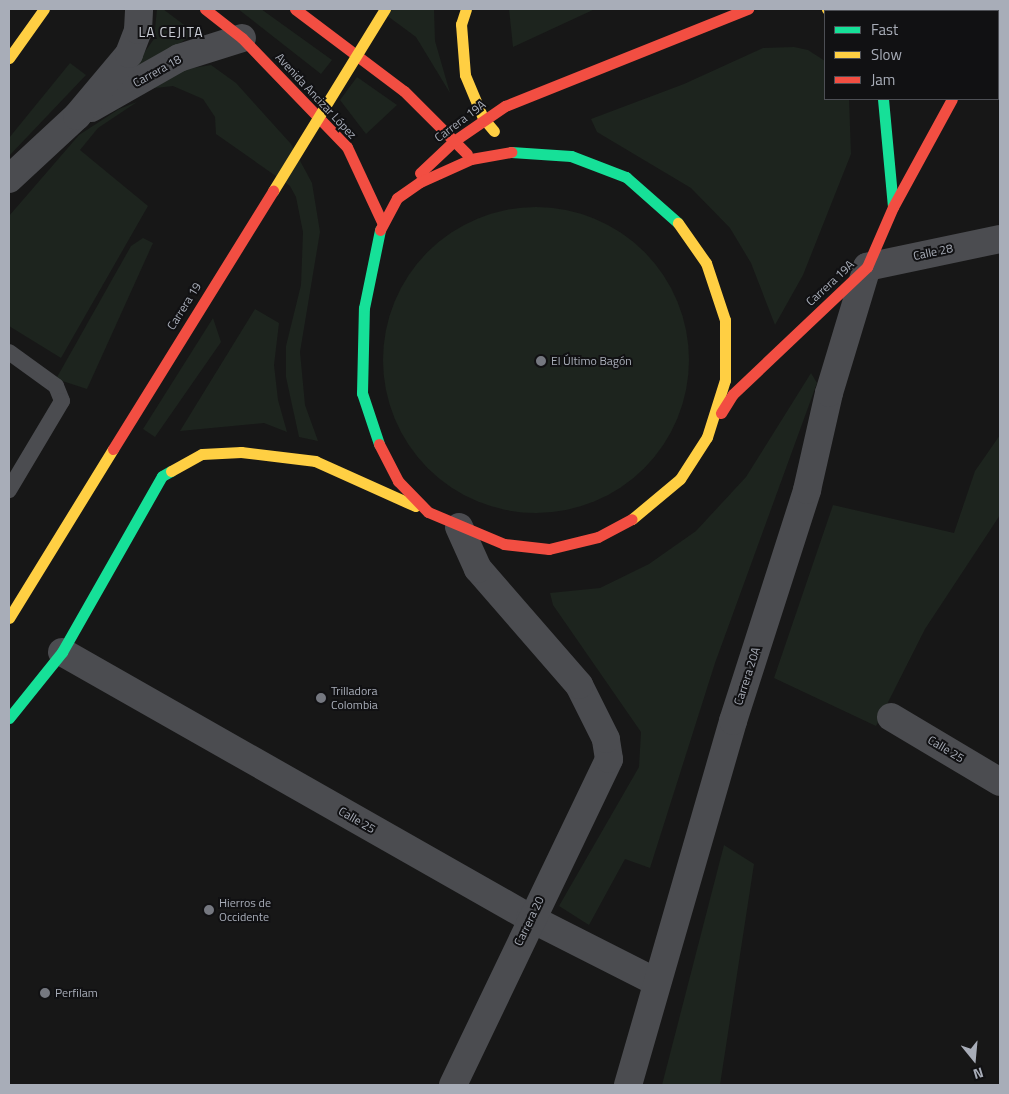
<!DOCTYPE html>
<meta charset="utf-8">
<style>
body{margin:0}
#map{position:relative;width:1009px;height:1094px;overflow:hidden;background:#171717;font-family:"Titillium Web",sans-serif}
div>[style]{position:absolute}
[style*='--x']{left:calc(var(--x)*1px);top:calc(var(--y)*1px);width:calc(var(--w)*1px);rotate:calc(var(--a)*1deg)}
.green>*{inset:0;background:#1d241e}
.round{border-radius:50%}
.lane>*{height:16px;margin:-8px;padding:0 8px;transform-origin:8px;border-radius:8px;background:#4b4c50}
.street>*{height:28px;margin:-14px;padding:0 14px;transform-origin:14px;border-radius:14px;background:#4b4c50}
.fast>*{height:11px;margin:-5.5px;padding:0 5.5px;transform-origin:5.5px;border-radius:5.5px;background:#16e098}
.slow>*{height:11px;margin:-5.5px;padding:0 5.5px;transform-origin:5.5px;border-radius:5.5px;background:#ffcf43}
.jam>*{height:11px;margin:-5.5px;padding:0 5.5px;transform-origin:5.5px;border-radius:5.5px;background:#f24e42}
.slow-bridge>*{height:11px;margin:-5.5px;padding:0 5.5px;transform-origin:5.5px;border-radius:5.5px;background:#ffcf43}
.jam-bridge>*{height:11px;margin:-5.5px;padding:0 5.5px;transform-origin:5.5px;border-radius:5.5px;background:#f24e42}
.dots>*{width:14px;height:14px;translate:-50% -50%;box-sizing:border-box;border:2px solid #111113;border-radius:50%}
span{translate:-50% -50%;white-space:nowrap;text-align:center;line-height:1.15;-webkit-text-stroke:4px #111113;paint-order:stroke}
.street-label{font-size:12px;color:#a8adb8}
.poi-label{font-size:12px;color:#a8adb8}
.left{translate:0 -50%;text-align:left}
.neighbourhood-label{font-size:14px;color:#c9ccd4;letter-spacing:1px}
.frame{position:absolute;inset:0;border:10px solid #a8adb8;pointer-events:none}
.legend{position:absolute;left:824px;top:10px;width:175px;height:90px;box-sizing:border-box;background:#111113;border:1px solid #4d4f55;margin:0;padding:6px 9px;list-style:none;font-size:15px;color:#a8adb8}
.legend li{display:flex;align-items:center;gap:10px;height:25px}
.legend b{width:25px;border:1px solid #4d4f55}
.north{position:absolute;left:949px;top:1034px;width:50px;height:50px;-webkit-text-stroke:4px #111113;paint-order:stroke;rotate:163deg;font-size:14px;font-weight:700;line-height:20px;text-align:center;color:#a8adb8}
.north::after{content:'';display:block;margin:auto;width:18px;height:22px;background:#a8adb8;clip-path:polygon(50% 0,100% 100%,50% 72%,0 100%)}
</style>
<div id="map">
<div class="green">
<i style="clip-path:polygon(157px 9px,163px 9px,195px 33px,123px 82px,154px 39px)"></i>
<i style="clip-path:polygon(238px 9px,261px 9px,332px 60px,321px 74px)"></i>
<i style="clip-path:polygon(378px 9px,434px 9px,435px 41px,450px 93px,416px 37px)"></i>
<i style="clip-path:polygon(509px 9px,595px 9px,513px 47px)"></i>
<i style="clip-path:polygon(794px 47px,808px 50px,825px 61px,825px 99px,849px 99px,851px 154px,803px 275px,775px 325px,751px 263px,730px 228px,691px 188px,597px 132px,591px 119px,684px 84px,763px 48px)"></i>
<i style="clip-path:polygon(70px 63px,86px 75px,9px 156px,9px 138px)"></i>
<i style="clip-path:polygon(211px 65px,236px 83px,291px 144px,312px 183px,320px 232px,300px 352px,305px 405px,318px 441px,299px 437px,286px 377px,286px 346px,301px 285px,303px 232px,296px 197px,290px 186px,216px 134px,215px 117px,203px 99px,173px 86px,146px 89px,187px 69px)"></i>
<i style="clip-path:polygon(357px 77px,397px 105px,366px 134px,340px 100px)"></i>
<i style="clip-path:polygon(137px 102px,98px 128px,80px 150px,148px 206px,61px 358px,9px 326px,9px 216px,79px 135px,119px 109px)"></i>
<i class="round" style="left:383px;top:207px;width:306px;height:306px"></i>
<i style="clip-path:polygon(143px 238px,153px 243px,87px 389px,56px 379px,131px 246px)"></i>
<i style="clip-path:polygon(255px 309px,279px 323px,274px 365px,278px 400px,287px 432px,264px 423px,180px 431px)"></i>
<i style="clip-path:polygon(213px 318px,221px 342px,155px 437px,143px 429px)"></i>
<i style="clip-path:polygon(811px 373px,817px 383px,715px 663px,650px 868px,625px 859px,589px 925px,559px 906px,639px 767px,641px 732px,553px 605px,550px 593px,600px 588px,649px 564px,696px 531px,746px 477px)"></i>
<i style="clip-path:polygon(1000px 435px,1000px 515px,925px 629px,876px 726px,774px 678px,833px 505px,954px 533px,975px 471px)"></i>
<i style="clip-path:polygon(724px 845px,754px 864px,720px 1085px,662px 1085px)"></i>
</div>
<div class="lane">
<i style="--x:9;--y:352;--w:58;--a:35.9"></i>
<i style="--x:56;--y:386;--w:16;--a:68"></i>
<i style="--x:62;--y:401;--w:104;--a:120.8"></i>
</div>
<div class="street">
<i style="--x:91;--y:108;--w:101;--a:-29.6"></i>
<i style="--x:179;--y:58;--w:66;--a:-17.6"></i>
<i style="--x:9;--y:179;--w:93;--a:-42.8"></i>
<i style="--x:77;--y:116;--w:81;--a:-50"></i>
<i style="--x:129;--y:54;--w:26;--a:-69"></i>
<i style="--x:138;--y:30;--w:21;--a:-87"></i>
<i style="--x:62;--y:652;--w:538;--a:29.61"></i>
<i style="--x:530;--y:918;--w:141;--a:26.9"></i>
<i style="--x:891;--y:717;--w:127;--a:30.8"></i>
<i style="--x:453;--y:1085;--w:361;--a:-64.4"></i>
<i style="--x:609;--y:759;--w:20;--a:-99"></i>
<i style="--x:606;--y:739;--w:60;--a:-116.6"></i>
<i style="--x:579;--y:685;--w:154;--a:-131"></i>
<i style="--x:478;--y:569;--w:46;--a:-114.3"></i>
<i style="--x:628;--y:1085;--w:379;--a:-73.9"></i>
<i style="--x:733;--y:721;--w:243;--a:-72.2"></i>
<i style="--x:807;--y:490;--w:99;--a:-77.2"></i>
<i style="--x:829;--y:393;--w:132;--a:-73.2"></i>
<i style="--x:867;--y:267;--w:136;--a:-11.9"></i>
</div>
<div class="fast">
<i style="--x:998;--y:14;--w:5;--a:-68"></i>
<i style="--x:883;--y:99;--w:108;--a:84.7"></i>
<i style="--x:511;--y:152;--w:60;--a:3.8"></i>
<i style="--x:571;--y:156;--w:59;--a:20.9"></i>
<i style="--x:626;--y:177;--w:69;--a:41.5"></i>
<i style="--x:379;--y:444;--w:54;--a:-108.4"></i>
<i style="--x:362;--y:393;--w:85;--a:-88.7"></i>
<i style="--x:364;--y:308;--w:80;--a:-78.4"></i>
<i style="--x:9;--y:718;--w:85;--a:-51.2"></i>
<i style="--x:62;--y:652;--w:202;--a:-60.4"></i>
<i style="--x:162;--y:476;--w:10;--a:-29"></i>
</div>
<div class="slow">
<i style="--x:466;--y:9;--w:16;--a:108"></i>
<i style="--x:461;--y:24;--w:51;--a:85.5"></i>
<i style="--x:465;--y:75;--w:47;--a:67.3"></i>
<i style="--x:483;--y:118;--w:17;--a:50"></i>
<i style="--x:827;--y:9;--w:5;--a:22"></i>
<i style="--x:9;--y:58;--w:60;--a:-54.5"></i>
<i style="--x:171;--y:471;--w:35;--a:-29"></i>
<i style="--x:202;--y:454;--w:39;--a:-3"></i>
<i style="--x:241;--y:452;--w:75;--a:6.9"></i>
<i style="--x:315;--y:461;--w:110;--a:24.2"></i>
<i style="--x:632;--y:519;--w:62;--a:-39.8"></i>
<i style="--x:680;--y:479;--w:50;--a:-57.3"></i>
<i style="--x:707;--y:437;--w:60;--a:-72.5"></i>
<i style="--x:725;--y:380;--w:60;--a:-90"></i>
<i style="--x:725;--y:320;--w:60;--a:-108.4"></i>
<i style="--x:706;--y:263;--w:49;--a:-125"></i>
</div>
<div class="jam">
<i style="--x:205;--y:9;--w:47;--a:38.1"></i>
<i style="--x:242;--y:38;--w:151;--a:46.1"></i>
<i style="--x:347;--y:147;--w:83;--a:65"></i>
<i style="--x:295;--y:9;--w:136;--a:37"></i>
<i style="--x:404;--y:91;--w:89;--a:45"></i>
<i style="--x:420;--y:173;--w:47;--a:-43.3"></i>
<i style="--x:454;--y:141;--w:62;--a:-34.5"></i>
<i style="--x:505;--y:106;--w:262;--a:-21.8"></i>
<i style="--x:380;--y:230;--w:36;--a:-62"></i>
<i style="--x:397;--y:198;--w:28;--a:-35"></i>
<i style="--x:420;--y:182;--w:56;--a:-24.3"></i>
<i style="--x:471;--y:159;--w:41;--a:-9.9"></i>
<i style="--x:721;--y:413;--w:22;--a:-58"></i>
<i style="--x:733;--y:394;--w:185;--a:-43.5"></i>
<i style="--x:867;--y:267;--w:65;--a:-66.6"></i>
<i style="--x:893;--y:207;--w:123;--a:-61.4"></i>
<i style="--x:379;--y:444;--w:42;--a:62.8"></i>
<i style="--x:398;--y:481;--w:43;--a:45.9"></i>
<i style="--x:428;--y:512;--w:82;--a:22.8"></i>
<i style="--x:504;--y:544;--w:45;--a:6.3"></i>
<i style="--x:549;--y:549;--w:50;--a:-13.8"></i>
<i style="--x:598;--y:537;--w:38;--a:-28"></i>
</div>
<div class="slow-bridge">
<i style="--x:273;--y:191;--w:214;--a:-58.4"></i>
<i style="--x:9;--y:618;--w:198;--a:-58.4"></i>
</div>
<div class="jam-bridge">
<i style="--x:113;--y:449;--w:304;--a:-58.2"></i>
</div>
<div class="dots">
<i style="left:541px;top:361px;background:#757880"></i>
<i style="left:321px;top:698px;background:#757880"></i>
<i style="left:209px;top:910px;background:#757880"></i>
<i style="left:45px;top:993px;background:#757880"></i>
</div>
<div class="street-label">
<span style="left:157px;top:71px;rotate:-29deg">Carrera 18</span>
<span style="left:316px;top:96px;rotate:47deg">Avenida Ancizar López</span>
<span style="left:460px;top:121px;rotate:-37deg">Carrera 19A</span>
<span style="left:933px;top:252px;rotate:-12deg">Calle 28</span>
<span style="left:830px;top:283px;rotate:-43deg">Carrera 19A</span>
<span style="left:184px;top:306px;rotate:-58deg">Carrera 19</span>
<span style="left:747px;top:676px;rotate:-72deg">Carrera 20A</span>
<span style="left:946px;top:749px;rotate:31deg">Calle 25</span>
<span style="left:357px;top:820px;rotate:30deg">Calle 25</span>
<span style="left:529px;top:921px;rotate:-64deg">Carrera 20</span>
</div>
<div class="poi-label">
<span class="left" style="left:551px;top:361px">El Último Bagón</span>
<span class="left" style="left:331px;top:698px">Trilladora<br>Colombia</span>
<span class="left" style="left:219px;top:910px">Hierros de<br>Occidente</span>
<span class="left" style="left:55px;top:993px">Perfilam</span>
</div>
<div class="neighbourhood-label">
<span style="left:171px;top:32px">LA CEJITA</span>
</div>
<div class="frame"></div>
<ul class="legend">
<li><b style="height:6px;background:#16e098"></b>Fast</li>
<li><b style="height:6px;background:#ffcf43"></b>Slow</li>
<li><b style="height:6px;background:#f24e42"></b>Jam</li>
</ul>
<div class="north">N</div>
</div>
